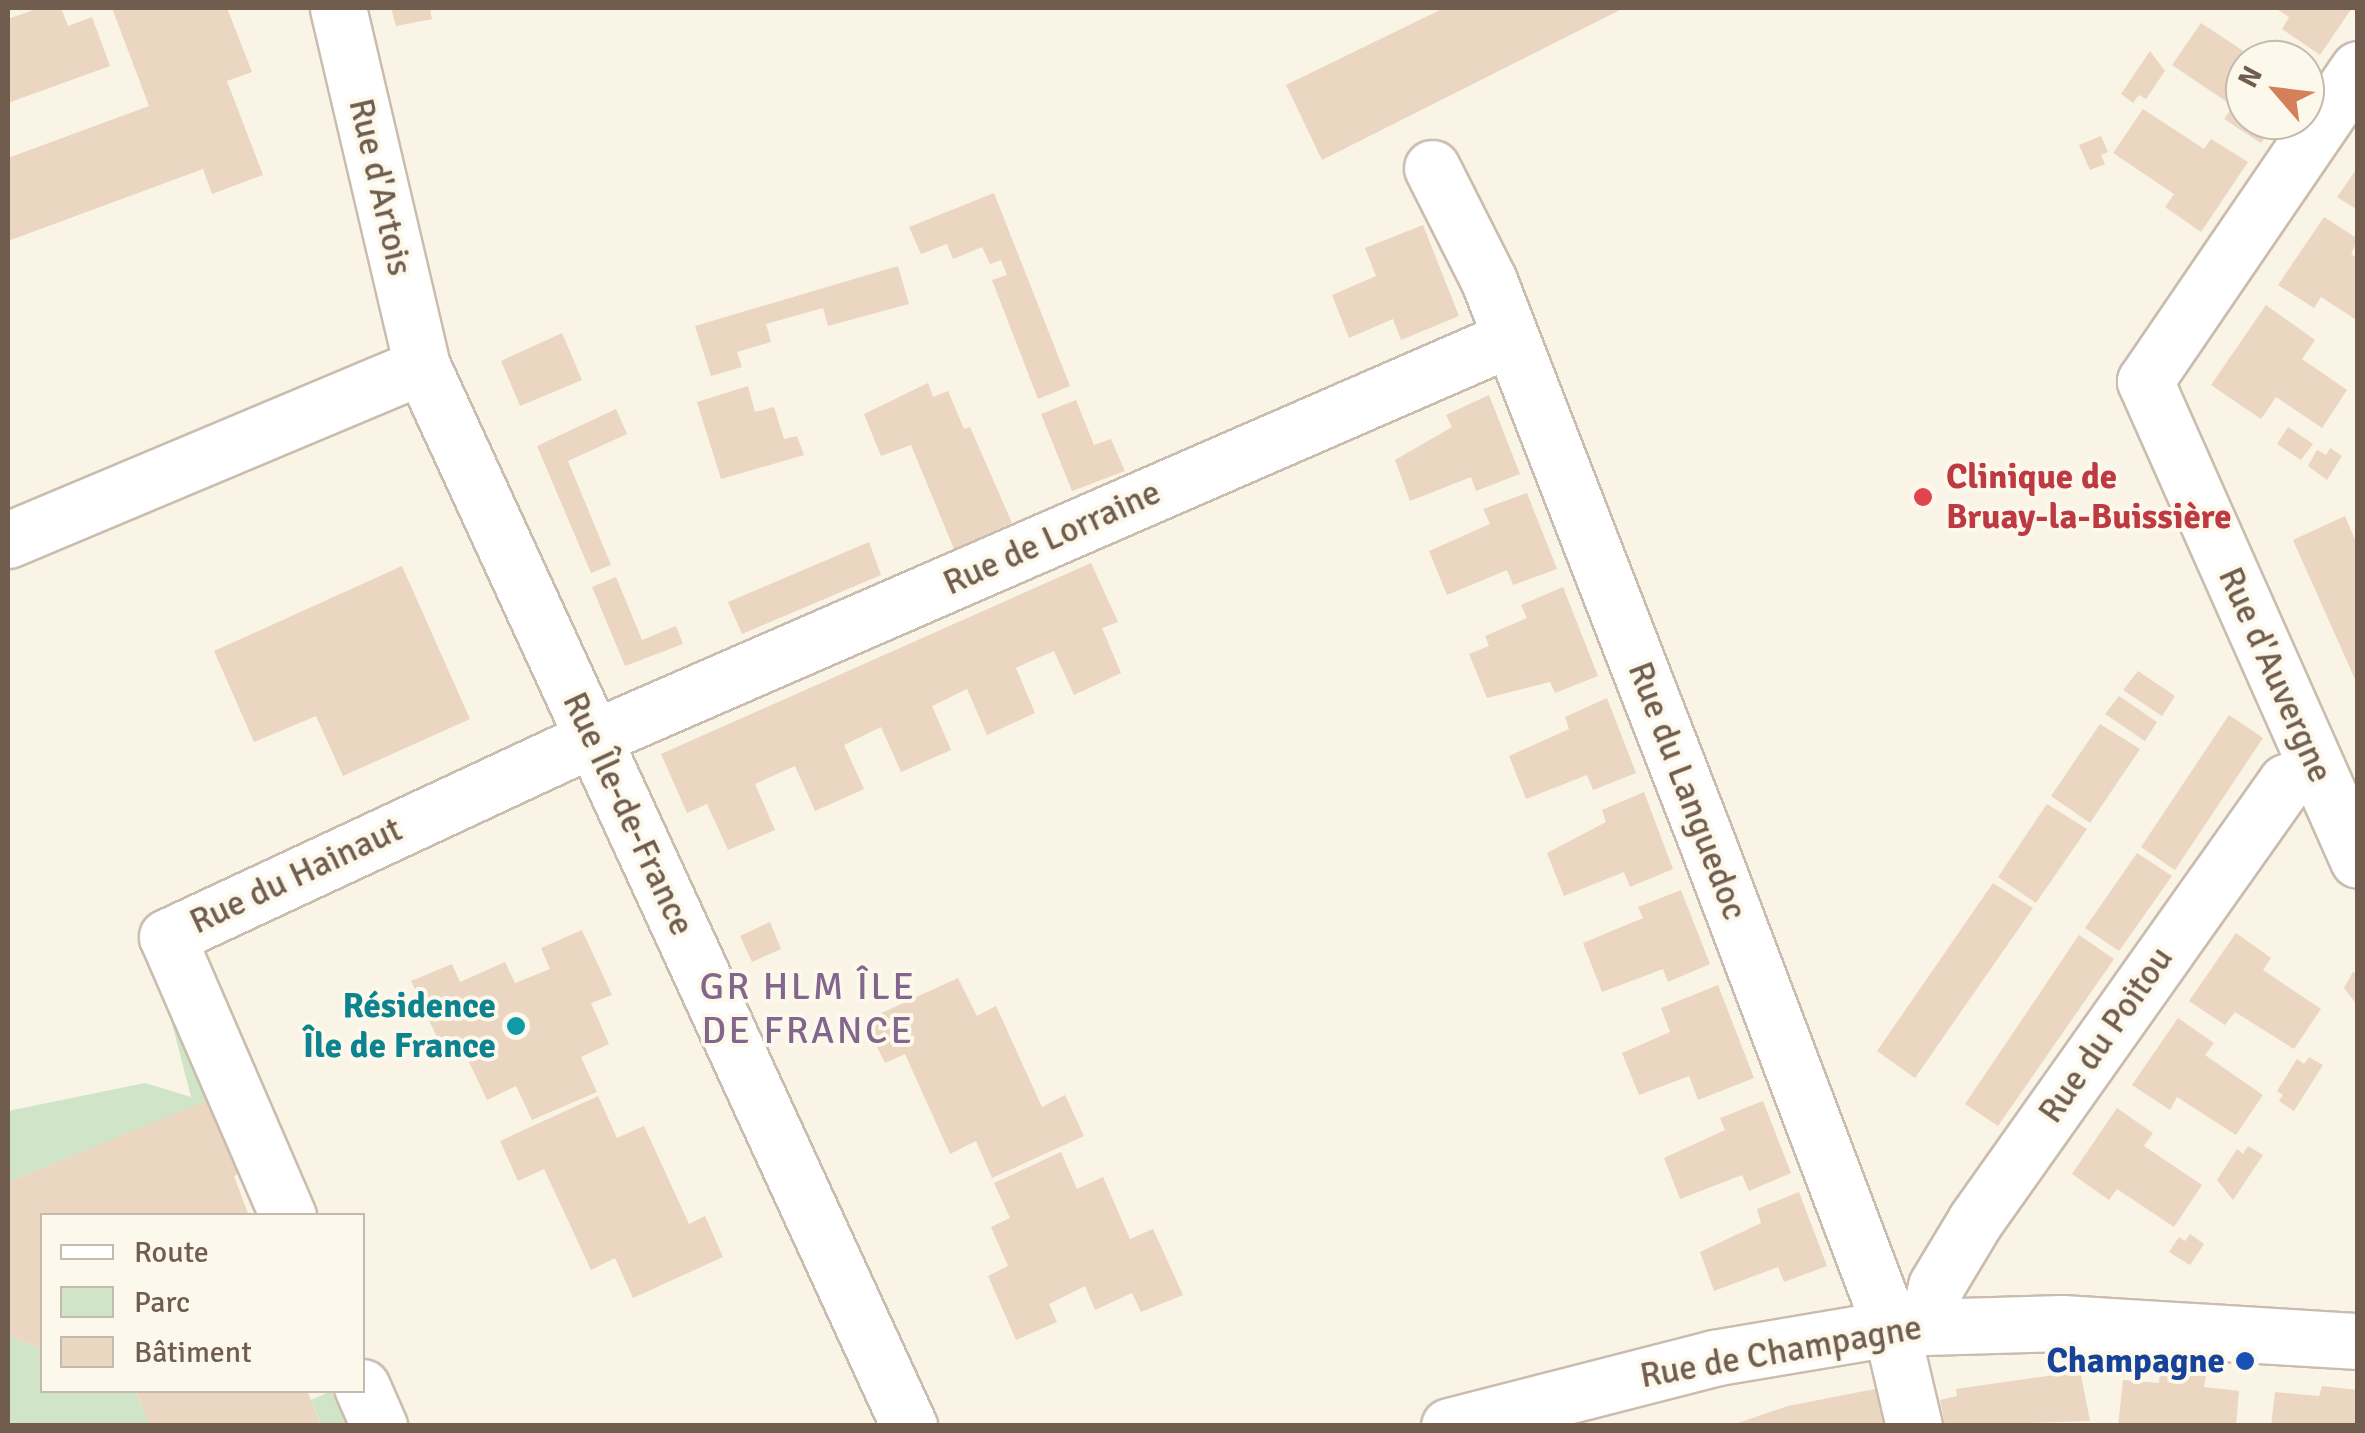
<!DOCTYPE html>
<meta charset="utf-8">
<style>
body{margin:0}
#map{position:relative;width:2365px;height:1433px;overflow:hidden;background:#f9f4e6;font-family:Signika,sans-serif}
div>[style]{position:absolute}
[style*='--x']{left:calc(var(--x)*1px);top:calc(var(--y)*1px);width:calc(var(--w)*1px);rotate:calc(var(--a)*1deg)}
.green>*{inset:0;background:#d0e5c7}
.building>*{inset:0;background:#ebd6c1}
.roads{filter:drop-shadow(2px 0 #cabcae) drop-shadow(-2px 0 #cabcae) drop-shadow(0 2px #cabcae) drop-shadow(0 -2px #cabcae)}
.minor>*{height:55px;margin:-27.5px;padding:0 27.5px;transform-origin:27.5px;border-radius:27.5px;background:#fff}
.dots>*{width:28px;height:28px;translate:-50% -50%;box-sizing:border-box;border:5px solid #fdf8ec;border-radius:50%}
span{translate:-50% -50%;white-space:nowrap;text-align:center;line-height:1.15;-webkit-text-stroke:8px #fdf8ec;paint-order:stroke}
.street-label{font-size:35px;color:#705d4e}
.health-label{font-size:35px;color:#be3a42;font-weight:700}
.left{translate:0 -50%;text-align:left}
.culture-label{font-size:35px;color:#0d838f;font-weight:700}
.right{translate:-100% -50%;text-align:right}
.transit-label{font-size:35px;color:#164399;font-weight:700}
.neighbourhood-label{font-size:38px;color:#83668c;letter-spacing:2.5px}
.frame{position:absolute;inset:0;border:10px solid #705d4e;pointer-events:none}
.legend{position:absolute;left:40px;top:1213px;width:325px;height:180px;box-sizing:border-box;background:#fdf8ec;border:2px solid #c5baad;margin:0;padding:12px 18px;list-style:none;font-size:30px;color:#705d4e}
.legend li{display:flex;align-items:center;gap:20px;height:50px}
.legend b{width:50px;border:2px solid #c5baad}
.north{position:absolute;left:2225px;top:40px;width:100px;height:100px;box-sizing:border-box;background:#fdf8ec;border:2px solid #c5baad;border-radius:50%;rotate:298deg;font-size:28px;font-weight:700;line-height:40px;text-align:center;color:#705d4e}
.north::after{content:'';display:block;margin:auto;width:35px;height:45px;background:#d4815b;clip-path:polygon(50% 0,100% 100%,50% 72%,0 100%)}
</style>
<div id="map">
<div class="green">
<i style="clip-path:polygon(156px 961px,220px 1096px,8px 1182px,8px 1111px,145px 1083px,191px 1097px)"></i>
<i style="clip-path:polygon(8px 1335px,42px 1349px,42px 1390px,136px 1391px,150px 1425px,8px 1425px)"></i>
<i style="clip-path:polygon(331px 1391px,347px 1425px,321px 1425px,311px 1400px)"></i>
</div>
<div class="building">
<i style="clip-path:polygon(39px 8px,61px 8px,68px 26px,92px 17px,110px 66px,8px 103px,8px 19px)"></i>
<i style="clip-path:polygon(112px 8px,227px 8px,252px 72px,227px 81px,263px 175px,212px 194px,203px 169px,8px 241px,8px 158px,149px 106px)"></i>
<i style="clip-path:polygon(391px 8px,430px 8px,432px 19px,396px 26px)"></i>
<i style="clip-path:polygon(1444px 8px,1624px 8px,1322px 160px,1286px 85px)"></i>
<i style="clip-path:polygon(2275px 8px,2352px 8px,2320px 55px,2282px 29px,2289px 17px)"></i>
<i style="clip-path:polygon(2201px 23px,2257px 60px,2245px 60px,2245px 120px,2276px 120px,2261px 143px,2224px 119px,2233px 106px,2172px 65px)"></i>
<i style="clip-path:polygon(2150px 51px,2165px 71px,2146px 99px,2139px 95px,2133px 103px,2121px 94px)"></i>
<i style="clip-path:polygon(2143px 109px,2204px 149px,2211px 139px,2248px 162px,2201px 232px,2165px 207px,2174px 194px,2113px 153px)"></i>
<i style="clip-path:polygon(2101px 136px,2108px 152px,2101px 155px,2105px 164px,2090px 170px,2079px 145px)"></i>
<i style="clip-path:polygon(2358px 167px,2358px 210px,2337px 197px)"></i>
<i style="clip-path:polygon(994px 193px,1070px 386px,1038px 399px,992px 280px,1007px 275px,1001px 260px,990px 264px,982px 247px,953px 259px,947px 244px,921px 254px,909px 227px)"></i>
<i style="clip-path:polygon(2324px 217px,2358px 239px,2351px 254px,2358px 258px,2358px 321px,2321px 297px,2314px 308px,2278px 285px)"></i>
<i style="clip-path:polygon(1423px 225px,1459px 316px,1401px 340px,1393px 319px,1349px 338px,1332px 295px,1376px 276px,1365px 248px)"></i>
<i style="clip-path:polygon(898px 266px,909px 304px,828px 326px,823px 308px,766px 324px,771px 342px,737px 352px,742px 367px,711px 376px,695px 326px)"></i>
<i style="clip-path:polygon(2266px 305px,2315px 340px,2302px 359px,2347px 390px,2322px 428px,2276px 397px,2261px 419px,2211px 385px)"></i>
<i style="clip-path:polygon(562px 333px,582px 380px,520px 406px,501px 361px)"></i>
<i style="clip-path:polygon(928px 383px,933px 397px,948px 391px,964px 429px,970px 427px,1012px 523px,954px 549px,911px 445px,881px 456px,864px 414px)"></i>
<i style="clip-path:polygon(748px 386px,755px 412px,774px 407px,784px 439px,797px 436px,804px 455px,721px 479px,697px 402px)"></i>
<i style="clip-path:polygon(1489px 395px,1520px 474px,1476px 491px,1471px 477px,1410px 501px,1395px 460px,1452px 427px,1446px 415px)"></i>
<i style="clip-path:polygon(1076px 400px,1094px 445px,1111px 439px,1125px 471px,1072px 491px,1041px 414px)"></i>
<i style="clip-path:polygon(616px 409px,627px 434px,568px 461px,611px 565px,591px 573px,537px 446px)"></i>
<i style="clip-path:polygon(2288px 427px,2313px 444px,2301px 460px,2277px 444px)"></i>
<i style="clip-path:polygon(2330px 448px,2342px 456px,2327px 480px,2308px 466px,2317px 450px,2326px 455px)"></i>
<i style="clip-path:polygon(1527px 493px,1557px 569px,1513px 585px,1507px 570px,1447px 595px,1429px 551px,1490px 524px,1483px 509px)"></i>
<i style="clip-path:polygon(2345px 516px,2358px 547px,2358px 686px,2293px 540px)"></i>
<i style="clip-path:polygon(869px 542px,881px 575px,742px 634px,728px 602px)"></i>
<i style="clip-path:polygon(1091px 563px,1118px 622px,1102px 628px,1121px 673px,1074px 695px,1054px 651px,1033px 660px,1016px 668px,1035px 713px,987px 735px,967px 689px,932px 706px,951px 750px,901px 772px,881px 727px,844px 745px,864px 789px,815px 811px,795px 766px,755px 784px,775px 830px,728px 850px,707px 804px,687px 813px,661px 754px)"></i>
<i style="clip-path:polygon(402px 566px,470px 719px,343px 776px,316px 716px,254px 742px,214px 651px)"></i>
<i style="clip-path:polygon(616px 577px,642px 640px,676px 626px,683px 644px,625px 666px,592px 587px)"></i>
<i style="clip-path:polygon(1563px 587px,1598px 676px,1555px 693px,1550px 682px,1487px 698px,1469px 654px,1489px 646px,1485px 636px,1527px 618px,1521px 605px)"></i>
<i style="clip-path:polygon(2138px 671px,2175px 696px,2162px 716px,2123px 690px)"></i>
<i style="clip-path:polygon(2119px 696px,2157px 722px,2145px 741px,2105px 714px)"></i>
<i style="clip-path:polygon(1607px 698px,1636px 773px,1593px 790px,1587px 775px,1526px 799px,1509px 756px,1569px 729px,1565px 717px)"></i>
<i style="clip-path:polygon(2229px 715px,2263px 738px,2175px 870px,2141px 847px)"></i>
<i style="clip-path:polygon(2100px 724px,2140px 749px,2090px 823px,2051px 796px)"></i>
<i style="clip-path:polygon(1644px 792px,1673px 869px,1630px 887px,1624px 872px,1564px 896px,1547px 853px,1606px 822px,1602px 810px)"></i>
<i style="clip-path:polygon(2047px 804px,2087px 829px,2036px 903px,1998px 877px)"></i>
<i style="clip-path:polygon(2137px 853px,2172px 876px,2119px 951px,2085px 928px)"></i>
<i style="clip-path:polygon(1993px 883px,2033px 908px,1915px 1078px,1877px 1051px)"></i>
<i style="clip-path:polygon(1681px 890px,1710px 964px,1668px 982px,1663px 969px,1602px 992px,1583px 943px,1643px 918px,1638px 907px)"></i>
<i style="clip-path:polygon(770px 922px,781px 949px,752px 962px,740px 936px)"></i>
<i style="clip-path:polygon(582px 930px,612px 995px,591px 1003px,609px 1044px,581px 1057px,597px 1092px,532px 1120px,516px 1086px,487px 1100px,458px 1039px,441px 1046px,411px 981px,452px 964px,460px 982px,505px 962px,515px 983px,550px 969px,541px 948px)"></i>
<i style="clip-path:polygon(2236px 933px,2271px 958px,2263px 970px,2321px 1009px,2294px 1049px,2235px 1012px,2225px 1025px,2189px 1001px)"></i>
<i style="clip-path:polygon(2079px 935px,2114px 959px,1998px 1126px,1965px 1104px)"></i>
<i style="clip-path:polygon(2353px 972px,2358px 975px,2358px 1006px,2344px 988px)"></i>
<i style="clip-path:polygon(958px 978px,977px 1016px,996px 1006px,1042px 1107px,1065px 1095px,1084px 1136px,992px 1178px,976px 1141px,950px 1154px,905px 1054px,885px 1063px,864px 1021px)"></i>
<i style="clip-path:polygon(1718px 985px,1754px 1078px,1698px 1100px,1689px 1076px,1639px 1095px,1622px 1053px,1670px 1032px,1661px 1008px)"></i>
<i style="clip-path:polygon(2178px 1018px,2214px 1043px,2205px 1055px,2263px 1095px,2236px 1135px,2177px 1097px,2170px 1110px,2132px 1085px)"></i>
<i style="clip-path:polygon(2309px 1057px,2323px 1065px,2294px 1111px,2279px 1101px,2283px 1095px,2277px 1091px,2297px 1059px,2304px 1064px)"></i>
<i style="clip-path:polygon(228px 1092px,250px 1167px,234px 1176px,249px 1216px,42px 1216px,42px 1349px,8px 1335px,8px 1182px)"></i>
<i style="clip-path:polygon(598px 1096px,617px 1138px,644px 1126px,689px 1224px,705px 1216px,723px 1257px,633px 1298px,615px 1258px,591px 1270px,544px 1169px,518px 1181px,500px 1141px)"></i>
<i style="clip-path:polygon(1763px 1101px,1791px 1173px,1749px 1191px,1742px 1175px,1680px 1199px,1664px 1158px,1725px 1130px,1720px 1118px)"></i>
<i style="clip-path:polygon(2117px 1108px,2153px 1133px,2144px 1146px,2202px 1185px,2174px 1227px,2117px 1189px,2109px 1200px,2072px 1174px)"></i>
<i style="clip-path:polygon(2248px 1146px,2263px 1155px,2233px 1200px,2217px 1180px,2237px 1149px,2243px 1154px)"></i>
<i style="clip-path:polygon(1061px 1152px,1077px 1189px,1103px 1177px,1130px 1239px,1153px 1229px,1183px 1295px,1141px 1312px,1132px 1293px,1095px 1310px,1085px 1286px,1049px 1304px,1057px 1322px,1016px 1340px,988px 1276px,1008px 1266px,991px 1227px,1010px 1218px,994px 1183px)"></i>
<i style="clip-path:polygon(1799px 1192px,1827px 1266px,1784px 1282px,1778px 1267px,1714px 1291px,1700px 1252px,1761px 1223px,1757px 1209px)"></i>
<i style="clip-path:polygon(2190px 1234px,2204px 1244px,2190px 1265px,2169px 1252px,2179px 1237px,2185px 1241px)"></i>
<i style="clip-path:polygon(2061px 1374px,2081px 1375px,2090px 1421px,1945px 1426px,1940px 1400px,1957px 1396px,1956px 1389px)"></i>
<i style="clip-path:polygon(2160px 1374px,2206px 1376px,2204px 1387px,2239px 1391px,2236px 1426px,2118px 1426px,2123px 1380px,2159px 1383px)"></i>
<i style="clip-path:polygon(2322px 1386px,2358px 1390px,2358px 1426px,2271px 1426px,2275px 1392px,2319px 1396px)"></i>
<i style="clip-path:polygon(1885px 1387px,1890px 1426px,1729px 1426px,1788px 1406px)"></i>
<i style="clip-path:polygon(136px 1390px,307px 1390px,321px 1426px,150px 1426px)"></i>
</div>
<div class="roads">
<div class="minor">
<i style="--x:338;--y:8;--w:368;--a:76.8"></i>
<i style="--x:422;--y:366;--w:1167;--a:65.32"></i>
<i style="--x:2358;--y:69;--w:378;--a:124.3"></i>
<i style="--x:2145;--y:381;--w:524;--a:66.03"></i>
<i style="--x:1432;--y:168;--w:127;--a:63.2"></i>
<i style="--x:1489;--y:281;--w:596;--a:68.77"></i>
<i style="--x:1705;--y:837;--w:525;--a:69.25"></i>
<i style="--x:1891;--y:1328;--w:101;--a:76.8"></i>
<i style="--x:8;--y:540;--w:449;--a:-22.8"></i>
<i style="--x:288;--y:1216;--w:304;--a:-113.4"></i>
<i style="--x:167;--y:937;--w:470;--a:-25"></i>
<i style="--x:593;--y:738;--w:1001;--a:-23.54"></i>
<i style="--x:1927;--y:1326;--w:41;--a:-77.3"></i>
<i style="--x:1936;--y:1286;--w:76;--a:-59"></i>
<i style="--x:1975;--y:1221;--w:538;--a:-54.69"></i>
<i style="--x:2286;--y:782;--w:33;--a:-21"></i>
<i style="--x:362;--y:1387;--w:43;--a:66.4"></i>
<i style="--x:1449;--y:1426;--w:273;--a:-14.4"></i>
<i style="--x:1713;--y:1358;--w:181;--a:-9.6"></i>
<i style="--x:1891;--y:1328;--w:171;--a:-1.7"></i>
<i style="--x:2062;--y:1323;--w:297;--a:3.5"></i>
</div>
</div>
<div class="dots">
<i style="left:1923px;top:497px;background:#e0444e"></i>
<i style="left:516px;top:1026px;background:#0f9aa8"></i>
<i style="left:2245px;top:1361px;background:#1a4fb4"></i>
</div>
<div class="street-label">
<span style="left:380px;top:187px;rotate:77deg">Rue d'Artois</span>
<span style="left:1052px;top:538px;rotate:-24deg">Rue de Lorraine</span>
<span style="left:2275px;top:675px;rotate:66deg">Rue d'Auvergne</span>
<span style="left:1687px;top:791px;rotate:69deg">Rue du Languedoc</span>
<span style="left:628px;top:814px;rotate:65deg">Rue Île-de-France</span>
<span style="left:296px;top:876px;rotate:-25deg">Rue du Hainaut</span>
<span style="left:2106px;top:1035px;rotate:-55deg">Rue du Poitou</span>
<span style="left:1781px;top:1352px;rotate:-10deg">Rue de Champagne</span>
</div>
<div class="health-label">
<span class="left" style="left:1946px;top:497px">Clinique de<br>Bruay-la-Buissière</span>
</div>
<div class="culture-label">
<span class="right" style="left:496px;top:1026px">Résidence<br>Île de France</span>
</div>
<div class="transit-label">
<span class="right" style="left:2225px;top:1361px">Champagne</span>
</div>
<div class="neighbourhood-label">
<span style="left:808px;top:1009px">GR HLM ÎLE<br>DE FRANCE</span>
</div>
<div class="frame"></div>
<ul class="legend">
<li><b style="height:12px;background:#fff"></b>Route</li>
<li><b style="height:28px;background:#d0e5c7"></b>Parc</li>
<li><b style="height:28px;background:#ebd6c1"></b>Bâtiment</li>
</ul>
<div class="north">N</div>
</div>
